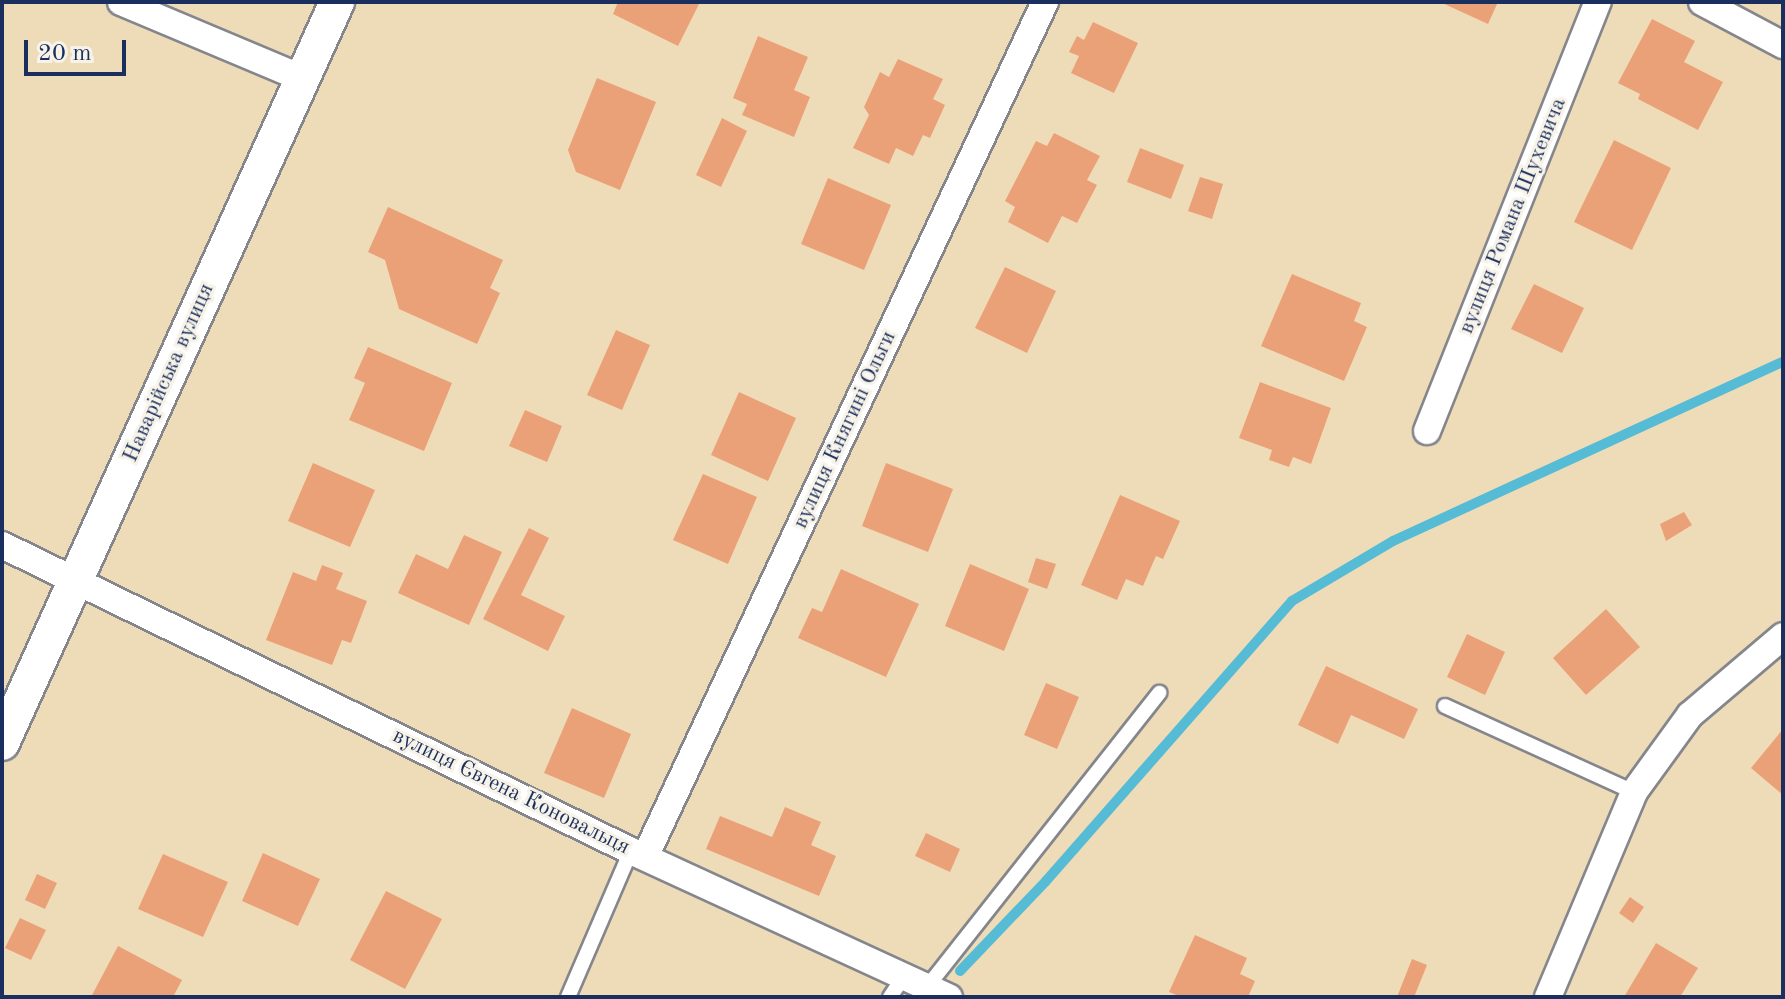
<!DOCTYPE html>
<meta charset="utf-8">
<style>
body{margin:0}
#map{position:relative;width:1785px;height:999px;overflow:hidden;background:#eedcb9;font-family:"Old Standard TT",serif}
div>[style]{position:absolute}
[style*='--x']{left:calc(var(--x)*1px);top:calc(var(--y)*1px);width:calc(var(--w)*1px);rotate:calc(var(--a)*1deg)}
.stream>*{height:10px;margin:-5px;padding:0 5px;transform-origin:5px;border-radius:5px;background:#56bbd4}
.building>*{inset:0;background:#eba178}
.roads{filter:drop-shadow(2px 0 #84868c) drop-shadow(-2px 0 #84868c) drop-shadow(0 2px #84868c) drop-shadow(0 -2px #84868c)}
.service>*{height:14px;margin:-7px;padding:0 7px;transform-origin:7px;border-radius:7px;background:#fff}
.minor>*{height:26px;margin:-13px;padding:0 13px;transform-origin:13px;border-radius:13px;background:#fff}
.tertiary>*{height:34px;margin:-17px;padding:0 17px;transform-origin:17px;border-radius:17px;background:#fff}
span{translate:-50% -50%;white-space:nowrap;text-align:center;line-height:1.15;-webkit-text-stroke:6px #f7f3e8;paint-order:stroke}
.street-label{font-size:22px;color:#1b2f5e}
.frame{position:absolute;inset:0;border:4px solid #1b2f5e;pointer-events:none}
.scale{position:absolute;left:24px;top:40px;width:102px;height:36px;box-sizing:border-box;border:4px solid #1b2f5e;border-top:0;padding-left:10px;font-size:24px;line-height:28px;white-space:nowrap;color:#1b2f5e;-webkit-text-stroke:6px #f7f3e8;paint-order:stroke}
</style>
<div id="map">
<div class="stream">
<i style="--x:960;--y:971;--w:124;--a:-46.3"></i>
<i style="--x:1046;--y:881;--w:373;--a:-48.7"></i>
<i style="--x:1292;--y:601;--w:117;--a:-30.7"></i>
<i style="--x:1393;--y:541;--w:429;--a:-24.7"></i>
</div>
<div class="building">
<i style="clip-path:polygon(618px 2px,700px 2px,678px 46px,613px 14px)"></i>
<i style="clip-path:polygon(1440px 2px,1498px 2px,1488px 24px)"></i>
<i style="clip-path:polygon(1652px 19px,1695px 41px,1684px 62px,1723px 82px,1698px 130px,1638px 99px,1640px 94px,1618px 83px)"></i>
<i style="clip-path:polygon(1093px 22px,1138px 43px,1114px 93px,1071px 73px,1079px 56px,1069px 52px,1077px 36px,1084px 40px)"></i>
<i style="clip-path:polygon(758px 36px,808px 57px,794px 90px,810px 97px,794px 137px,742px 115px,747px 104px,733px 98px)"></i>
<i style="clip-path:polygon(898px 59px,943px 79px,933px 99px,945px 105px,930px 138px,923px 135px,913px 156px,896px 148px,889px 164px,853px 148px,869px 115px,864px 107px,880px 72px,889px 77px)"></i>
<i style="clip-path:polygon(597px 78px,656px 102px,620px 190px,576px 172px,568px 150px)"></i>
<i style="clip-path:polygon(722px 118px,747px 131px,721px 187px,696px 175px)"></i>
<i style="clip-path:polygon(1054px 133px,1100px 156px,1087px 180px,1097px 185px,1077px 223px,1062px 216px,1048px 243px,1008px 222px,1015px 207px,1005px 201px,1036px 141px,1047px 146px)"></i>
<i style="clip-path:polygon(1614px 140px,1671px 168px,1632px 250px,1574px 222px)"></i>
<i style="clip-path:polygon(1140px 148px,1184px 165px,1171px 199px,1127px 182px)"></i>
<i style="clip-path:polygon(1200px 177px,1223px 184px,1212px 219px,1188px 211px)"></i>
<i style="clip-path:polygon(828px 178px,891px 205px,864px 270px,801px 244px)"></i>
<i style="clip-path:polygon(388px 207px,503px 260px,490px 288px,500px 293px,477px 344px,399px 309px,385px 260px,368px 252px)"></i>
<i style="clip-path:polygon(1005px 267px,1056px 291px,1027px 353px,975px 328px)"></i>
<i style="clip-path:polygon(1292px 274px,1361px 303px,1354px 321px,1367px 327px,1344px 381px,1261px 346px)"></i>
<i style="clip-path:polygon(1534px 284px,1584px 308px,1562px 353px,1511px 329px)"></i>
<i style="clip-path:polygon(616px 330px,650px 345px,622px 410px,587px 395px)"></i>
<i style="clip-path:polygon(368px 347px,452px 383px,424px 451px,349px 420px,365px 383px,354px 378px)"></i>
<i style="clip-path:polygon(1260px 382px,1331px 408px,1311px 464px,1293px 457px,1289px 467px,1269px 460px,1272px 450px,1239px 438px)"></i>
<i style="clip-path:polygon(739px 392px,796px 418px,768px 481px,711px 455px)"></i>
<i style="clip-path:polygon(525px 410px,562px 426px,547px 462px,509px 446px)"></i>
<i style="clip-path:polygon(313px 463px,375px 490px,350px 547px,288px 521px)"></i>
<i style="clip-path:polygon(886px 463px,953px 489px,928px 552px,862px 526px)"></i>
<i style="clip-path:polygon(703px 474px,757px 497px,728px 564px,673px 540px)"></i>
<i style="clip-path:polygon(1120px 495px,1180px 521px,1163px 559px,1156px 556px,1143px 586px,1126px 579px,1117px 600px,1081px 585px)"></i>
<i style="clip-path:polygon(1684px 512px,1692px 525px,1666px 541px,1660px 524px)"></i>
<i style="clip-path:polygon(529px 528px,549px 538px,521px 595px,565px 616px,548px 651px,483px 619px)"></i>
<i style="clip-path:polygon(464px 535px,502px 552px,469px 625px,398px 593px,416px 554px,448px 569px)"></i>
<i style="clip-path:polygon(1036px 558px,1056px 564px,1047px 589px,1028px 582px)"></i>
<i style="clip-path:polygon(970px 564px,1029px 589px,1004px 651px,945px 626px)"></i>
<i style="clip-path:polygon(322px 565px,343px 573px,336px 589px,367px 601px,351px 643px,342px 640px,332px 665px,266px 640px,293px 572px,316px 581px)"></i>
<i style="clip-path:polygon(841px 569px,919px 604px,886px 677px,798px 638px,812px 608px,822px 612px)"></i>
<i style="clip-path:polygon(1606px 609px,1640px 647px,1586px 695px,1553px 658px)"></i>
<i style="clip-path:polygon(1467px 634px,1505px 652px,1485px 695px,1447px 677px)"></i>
<i style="clip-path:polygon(1326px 666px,1418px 709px,1404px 739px,1351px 715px,1338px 744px,1298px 725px)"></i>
<i style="clip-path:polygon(1046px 683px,1079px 697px,1057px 749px,1024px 735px)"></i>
<i style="clip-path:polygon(572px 708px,631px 734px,604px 798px,544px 773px)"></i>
<i style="clip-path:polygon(1783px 729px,1783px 795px,1751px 768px)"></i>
<i style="clip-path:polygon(785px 807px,821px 822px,811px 845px,836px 856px,819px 896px,706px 849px,720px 816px,772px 837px)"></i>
<i style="clip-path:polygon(926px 833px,960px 849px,950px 872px,915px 856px)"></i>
<i style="clip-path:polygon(263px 853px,320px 879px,298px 926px,242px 901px)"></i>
<i style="clip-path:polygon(163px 854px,228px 882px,203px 937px,138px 909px)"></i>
<i style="clip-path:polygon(37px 874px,57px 883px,45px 909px,25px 900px)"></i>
<i style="clip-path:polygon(386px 891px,442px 919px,405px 989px,350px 960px)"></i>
<i style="clip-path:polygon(1630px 897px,1644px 907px,1633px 923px,1619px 913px)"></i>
<i style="clip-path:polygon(20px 918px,46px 930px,31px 960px,5px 948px)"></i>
<i style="clip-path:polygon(1195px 935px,1247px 958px,1240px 974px,1255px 981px,1248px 997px,1181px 997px,1169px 992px)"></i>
<i style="clip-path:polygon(1656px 943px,1698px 968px,1680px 997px,1624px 997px)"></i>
<i style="clip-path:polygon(118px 946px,182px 980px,173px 997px,91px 997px)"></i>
<i style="clip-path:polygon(1412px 959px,1427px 965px,1414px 997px,1397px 997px)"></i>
</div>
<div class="roads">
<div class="service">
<i style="--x:1445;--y:706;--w:208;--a:24.5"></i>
<i style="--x:927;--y:987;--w:375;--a:-51.7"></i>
<i style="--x:568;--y:997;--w:159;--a:-66.7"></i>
<i style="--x:890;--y:997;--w:25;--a:-56"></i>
</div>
<div class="minor">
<i style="--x:121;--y:2;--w:196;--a:22.8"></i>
<i style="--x:1702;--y:2;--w:92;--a:28"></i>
<i style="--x:1427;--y:431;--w:462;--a:-68.3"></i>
<i style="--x:2;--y:545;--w:699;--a:25.94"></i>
<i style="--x:631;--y:851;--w:350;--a:24.7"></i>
<i style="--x:645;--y:857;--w:944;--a:-64.93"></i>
<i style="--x:1548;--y:997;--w:222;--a:-67.2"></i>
<i style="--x:1634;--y:792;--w:95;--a:-54"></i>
<i style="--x:1690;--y:715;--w:122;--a:-40.3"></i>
</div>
<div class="tertiary">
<i style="--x:2;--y:743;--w:813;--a:-65.67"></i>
</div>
</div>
<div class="street-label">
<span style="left:1513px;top:216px;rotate:-68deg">вулиця Романа Шухевича</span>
<span style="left:169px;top:373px;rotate:-66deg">Наварійська вулиця</span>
<span style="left:845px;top:430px;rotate:-65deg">вулиця Княгині Ольги</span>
<span style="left:511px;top:792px;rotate:26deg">вулиця Євгена Коновальця</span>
</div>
<div class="frame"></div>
<div class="scale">20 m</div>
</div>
